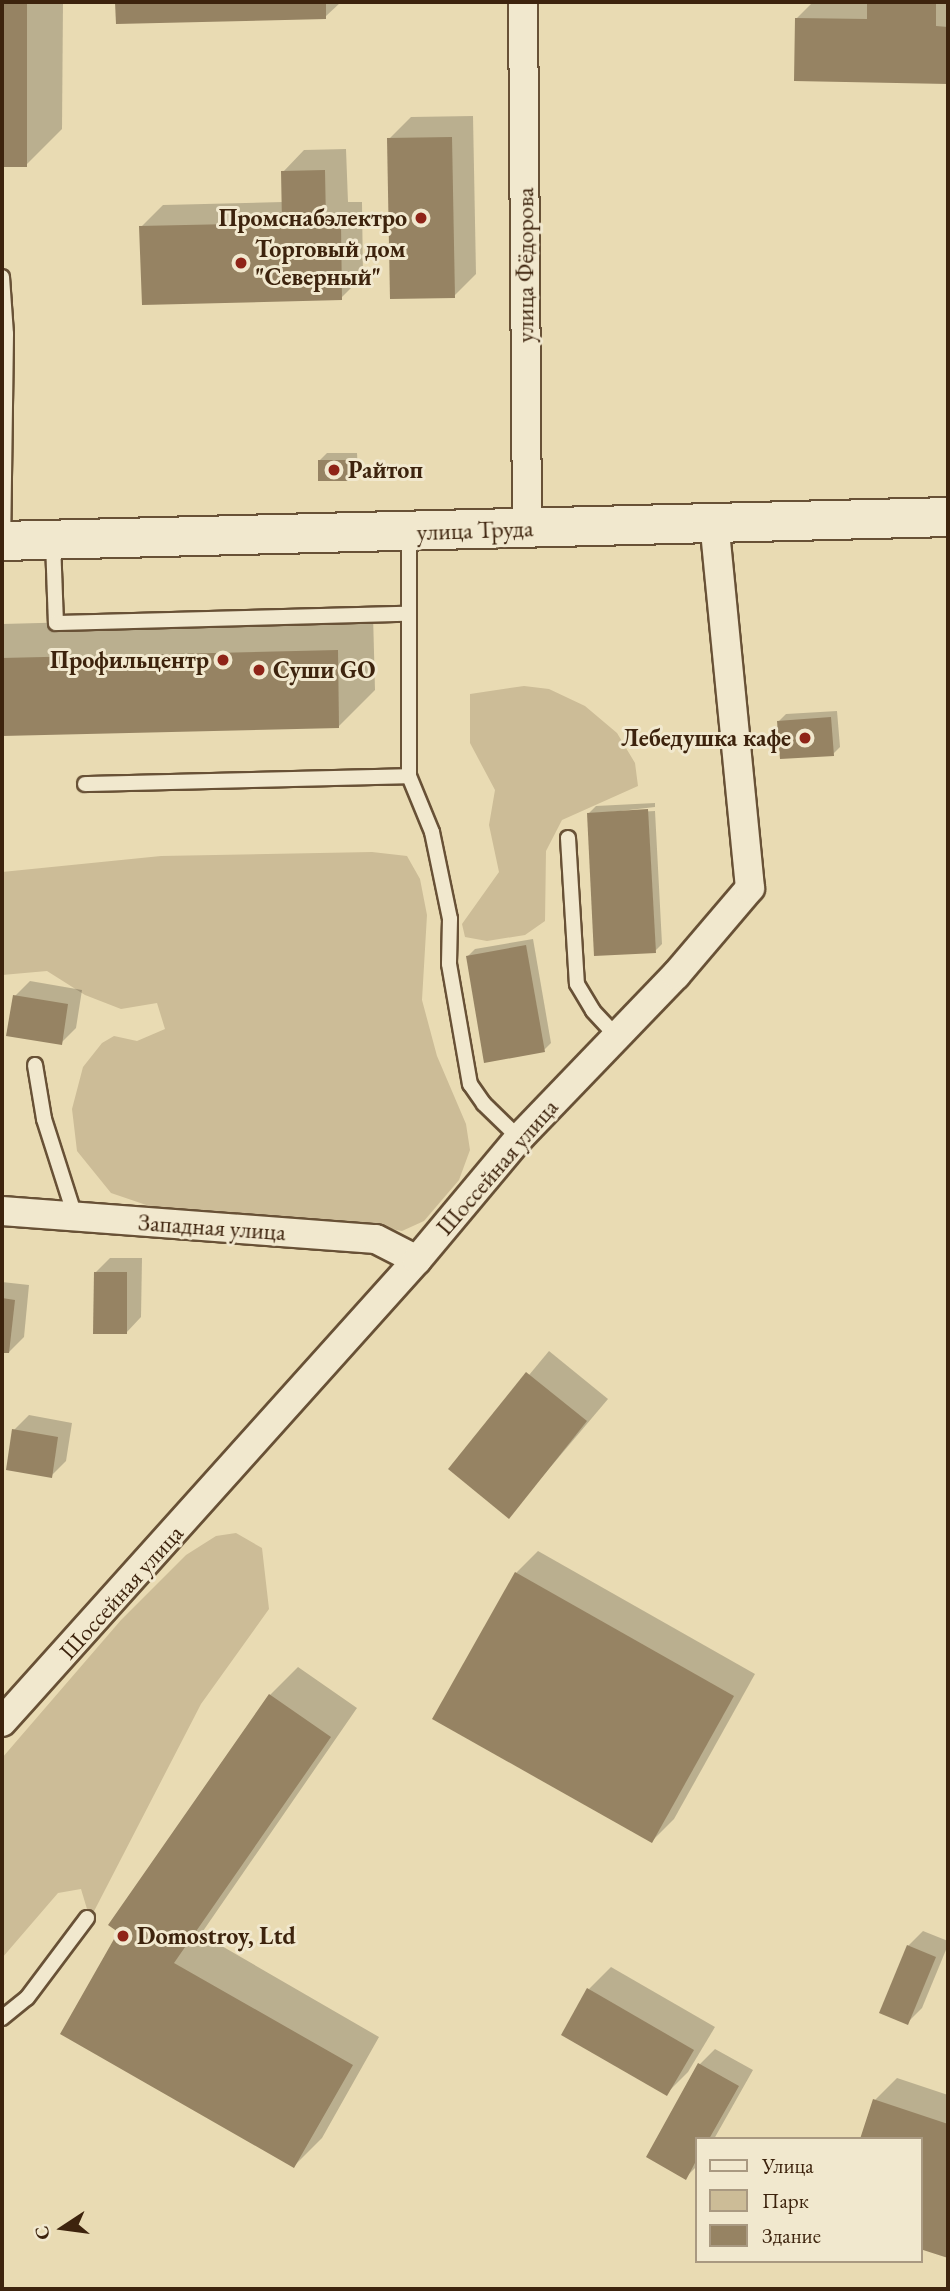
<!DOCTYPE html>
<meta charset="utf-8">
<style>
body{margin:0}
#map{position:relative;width:950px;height:2291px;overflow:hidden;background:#e9dbb3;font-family:"EB Garamond",serif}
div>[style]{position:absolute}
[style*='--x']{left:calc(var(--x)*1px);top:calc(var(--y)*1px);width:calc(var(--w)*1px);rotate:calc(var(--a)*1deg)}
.green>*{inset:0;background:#ccbc97}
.shadow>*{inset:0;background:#0003}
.building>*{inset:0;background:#968363}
.roads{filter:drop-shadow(2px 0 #685136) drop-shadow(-2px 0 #685136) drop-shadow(0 2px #685136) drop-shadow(0 -2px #685136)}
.lane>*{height:14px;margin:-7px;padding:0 7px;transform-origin:7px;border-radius:7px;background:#f1e8ce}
.street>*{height:28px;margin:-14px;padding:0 14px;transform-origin:14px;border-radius:14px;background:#f1e8ce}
.secondary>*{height:38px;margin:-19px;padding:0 19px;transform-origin:19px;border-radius:19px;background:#f1e8ce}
.dots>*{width:19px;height:19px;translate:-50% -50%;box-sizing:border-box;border:4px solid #f1e8ce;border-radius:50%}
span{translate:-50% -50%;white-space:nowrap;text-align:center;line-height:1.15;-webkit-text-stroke:6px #f1e8ce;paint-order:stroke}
.poi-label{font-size:24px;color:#3d230d;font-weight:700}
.right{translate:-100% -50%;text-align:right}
.left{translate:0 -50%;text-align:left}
.street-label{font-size:24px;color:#3d230d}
.frame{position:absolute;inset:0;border:4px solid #3d230d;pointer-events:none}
.legend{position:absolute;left:695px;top:2137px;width:228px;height:126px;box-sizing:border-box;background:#f1e8ce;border:2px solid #a99981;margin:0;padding:9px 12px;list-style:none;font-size:21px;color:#3d230d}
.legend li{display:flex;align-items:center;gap:14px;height:35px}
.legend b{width:35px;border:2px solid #a99981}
.north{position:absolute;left:28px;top:2193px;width:70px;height:70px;-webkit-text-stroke:5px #f1e8ce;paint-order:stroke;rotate:257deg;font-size:19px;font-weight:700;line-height:28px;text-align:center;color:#3d230d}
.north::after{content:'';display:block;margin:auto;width:24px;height:32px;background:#3d230d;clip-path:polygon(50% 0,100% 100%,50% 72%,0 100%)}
</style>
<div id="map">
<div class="green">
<i style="clip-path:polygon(524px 686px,549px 689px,585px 706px,617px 733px,635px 763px,638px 786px,562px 820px,546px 851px,545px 921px,525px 935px,487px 941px,465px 937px,462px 924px,499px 872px,489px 825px,495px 790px,470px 743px,470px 694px)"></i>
<i style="clip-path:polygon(372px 852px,407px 856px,420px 879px,427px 915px,422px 1000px,437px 1056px,466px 1124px,470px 1150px,459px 1180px,424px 1221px,402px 1231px,358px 1223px,164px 1211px,111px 1193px,77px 1151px,72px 1109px,83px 1067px,102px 1043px,114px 1036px,137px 1041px,165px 1029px,157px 1003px,121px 1009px,85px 995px,47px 971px,2px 975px,2px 872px,161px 856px)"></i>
<i style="clip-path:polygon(236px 1533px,262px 1548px,269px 1609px,201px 1704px,90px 1919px,81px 1889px,58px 1893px,2px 1958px,2px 1758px,121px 1620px,186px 1555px,216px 1536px)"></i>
</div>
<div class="shadow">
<i style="clip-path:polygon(2px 2px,63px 2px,62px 129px,26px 165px,2px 165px)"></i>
<i style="clip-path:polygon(117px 2px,341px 2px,325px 17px,118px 23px)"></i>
<i style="clip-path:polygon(813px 2px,948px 2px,948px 82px,795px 79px,796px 19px)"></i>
<i style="clip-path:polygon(473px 116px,476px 274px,454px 296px,389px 139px,411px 117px)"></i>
<i style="clip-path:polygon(346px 149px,348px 202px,362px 202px,363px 276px,341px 298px,141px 227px,163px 205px,283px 202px,283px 172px,304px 150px)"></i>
<i style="clip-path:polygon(327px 453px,357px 453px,358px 472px,351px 479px,319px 461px)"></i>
<i style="clip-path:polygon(373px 614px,375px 690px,339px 726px,2px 734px,2px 624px)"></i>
<i style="clip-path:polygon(837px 711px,840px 747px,833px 754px,779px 721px,786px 714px)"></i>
<i style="clip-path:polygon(655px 803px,655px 807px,594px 814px,655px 811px,662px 944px,655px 951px,589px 813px,596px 806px)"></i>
<i style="clip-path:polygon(533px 939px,551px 1043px,544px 1050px,467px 957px,475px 949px)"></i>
<i style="clip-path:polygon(30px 981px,82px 990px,76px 1028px,61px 1043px,15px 996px)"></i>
<i style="clip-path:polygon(110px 1258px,142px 1258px,141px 1317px,126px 1333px,95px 1273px)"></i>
<i style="clip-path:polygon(2px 1282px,29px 1285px,24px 1337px,9px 1352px,2px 1351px)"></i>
<i style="clip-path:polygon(549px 1351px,608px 1399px,509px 1516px,451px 1469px)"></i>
<i style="clip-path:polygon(29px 1415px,72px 1423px,66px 1461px,51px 1476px,14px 1430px)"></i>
<i style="clip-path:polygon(538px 1551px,755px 1674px,674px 1819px,652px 1841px,516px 1573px)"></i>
<i style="clip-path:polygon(298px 1667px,357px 1708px,201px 1934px,379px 2037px,322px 2138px,294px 2166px,120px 1931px,270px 1695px)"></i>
<i style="clip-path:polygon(923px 1931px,948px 1941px,948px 1945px,922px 2008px,907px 2023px,908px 1946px)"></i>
<i style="clip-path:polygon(611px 1967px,715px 2027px,688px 2072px,666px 2094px,589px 1989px)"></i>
<i style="clip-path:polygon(715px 2049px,753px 2070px,714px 2139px,696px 2139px,696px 2167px,686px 2177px,700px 2064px)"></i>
<i style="clip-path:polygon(897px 2078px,948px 2095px,948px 2256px,920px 2139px,875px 2100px)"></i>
</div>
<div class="building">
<i style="clip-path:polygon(2px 2px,27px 2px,27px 167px,2px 167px)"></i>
<i style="clip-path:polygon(115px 2px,326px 2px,326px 19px,116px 24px)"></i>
<i style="clip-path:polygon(867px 2px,936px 2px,936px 26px,948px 27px,948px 84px,794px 81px,795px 18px,867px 19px)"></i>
<i style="clip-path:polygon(452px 137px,455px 298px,390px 299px,387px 138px)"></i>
<i style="clip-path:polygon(325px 170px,326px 223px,341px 223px,342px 300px,142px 305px,139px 226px,282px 223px,281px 171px)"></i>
<i style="clip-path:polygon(318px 460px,351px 460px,352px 481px,318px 481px)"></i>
<i style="clip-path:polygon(338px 650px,339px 728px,2px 736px,2px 658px)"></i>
<i style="clip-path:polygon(831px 717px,834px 756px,780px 759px,777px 721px)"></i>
<i style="clip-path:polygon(648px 809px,656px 953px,594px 956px,587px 813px)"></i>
<i style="clip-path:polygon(526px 945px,545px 1052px,484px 1063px,466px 956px)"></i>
<i style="clip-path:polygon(13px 995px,68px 1004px,62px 1045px,6px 1036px)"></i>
<i style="clip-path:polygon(94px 1272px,127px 1272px,127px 1334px,93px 1334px)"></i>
<i style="clip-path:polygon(2px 1298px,15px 1300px,9px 1353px,2px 1353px)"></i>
<i style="clip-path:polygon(526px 1372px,587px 1421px,509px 1519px,448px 1469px)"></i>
<i style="clip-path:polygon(12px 1429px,58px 1437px,52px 1478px,6px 1470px)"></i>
<i style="clip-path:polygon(515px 1572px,734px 1696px,652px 1843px,432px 1719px)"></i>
<i style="clip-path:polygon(269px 1694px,331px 1737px,174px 1963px,353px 2065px,294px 2168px,60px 2034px,118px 1932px,108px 1925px)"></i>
<i style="clip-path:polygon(907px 1945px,936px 1957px,908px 2025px,879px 2013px)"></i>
<i style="clip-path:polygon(587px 1988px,694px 2050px,667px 2096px,561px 2035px)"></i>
<i style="clip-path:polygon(698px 2063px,739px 2086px,709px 2139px,696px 2139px,696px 2161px,686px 2180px,646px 2157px)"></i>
<i style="clip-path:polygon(873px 2099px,948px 2124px,948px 2258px,920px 2249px,920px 2139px,860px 2139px)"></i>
</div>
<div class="roads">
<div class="lane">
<i style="--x:2;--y:277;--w:57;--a:86"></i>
<i style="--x:6;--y:334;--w:207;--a:90.8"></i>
<i style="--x:53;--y:542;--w:81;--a:87.9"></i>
<i style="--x:56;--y:623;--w:352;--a:-1.5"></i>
<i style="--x:409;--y:776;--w:61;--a:67.7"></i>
<i style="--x:432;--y:832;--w:89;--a:78.3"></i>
<i style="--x:450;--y:919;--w:45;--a:91.3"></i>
<i style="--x:449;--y:964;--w:122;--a:80.1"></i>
<i style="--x:470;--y:1084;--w:24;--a:55"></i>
<i style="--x:484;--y:1104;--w:49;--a:44.2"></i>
<i style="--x:85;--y:784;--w:324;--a:-1.4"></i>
<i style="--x:409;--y:776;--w:242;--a:-90"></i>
<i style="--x:568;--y:838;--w:146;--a:86.5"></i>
<i style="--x:577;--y:984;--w:31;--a:59"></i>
<i style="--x:593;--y:1011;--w:34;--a:47"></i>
<i style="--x:35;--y:1065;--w:55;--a:80.5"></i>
<i style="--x:44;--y:1119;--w:102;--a:72.3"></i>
<i style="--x:2;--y:2018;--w:32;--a:-39"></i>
<i style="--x:27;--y:1998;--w:100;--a:-53.1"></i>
</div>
<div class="street">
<i style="--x:523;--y:2;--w:526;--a:89.56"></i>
<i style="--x:2;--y:1211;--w:375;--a:4.3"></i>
<i style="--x:376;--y:1239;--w:46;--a:27.1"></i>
<i style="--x:2;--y:1722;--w:621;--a:-48.07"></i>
<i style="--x:417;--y:1260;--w:159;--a:-50.1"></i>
<i style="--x:519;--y:1138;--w:226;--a:-46.1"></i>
<i style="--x:676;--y:975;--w:114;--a:-49.6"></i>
<i style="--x:750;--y:888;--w:366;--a:-95.6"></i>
</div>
<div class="secondary">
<i style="--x:2;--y:541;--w:946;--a:-1.45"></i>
</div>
</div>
<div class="dots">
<i style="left:421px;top:218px;background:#8f2418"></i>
<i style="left:241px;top:263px;background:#8f2418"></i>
<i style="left:334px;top:470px;background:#8f2418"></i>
<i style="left:223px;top:660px;background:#8f2418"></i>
<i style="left:259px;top:670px;background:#8f2418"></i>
<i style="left:805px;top:738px;background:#8f2418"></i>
<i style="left:123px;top:1936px;background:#8f2418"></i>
</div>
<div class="poi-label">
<span class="right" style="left:407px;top:218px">Промснабэлектро</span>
<span class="left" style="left:255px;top:263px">Торговый дом<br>"Северный"</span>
<span class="left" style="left:348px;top:470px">Райтоп</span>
<span class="right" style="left:209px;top:660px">Профильцентр</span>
<span class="left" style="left:273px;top:670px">Суши GO</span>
<span class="right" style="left:791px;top:738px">Лебедушка кафе</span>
<span class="left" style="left:137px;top:1936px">Domostroy, Ltd</span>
</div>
<div class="street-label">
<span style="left:525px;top:265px;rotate:-90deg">улица Фёдорова</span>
<span style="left:475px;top:530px;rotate:-2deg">улица Труда</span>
<span style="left:497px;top:1167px;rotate:-49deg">Шоссейная улица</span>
<span style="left:212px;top:1227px;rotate:4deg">Западная улица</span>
<span style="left:121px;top:1592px;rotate:-48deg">Шоссейная улица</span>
</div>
<div class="frame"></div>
<ul class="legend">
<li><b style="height:9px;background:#f1e8ce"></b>Улица</li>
<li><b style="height:19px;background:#ccbc97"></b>Парк</li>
<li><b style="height:19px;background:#968363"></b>Здание</li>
</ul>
<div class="north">С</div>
</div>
